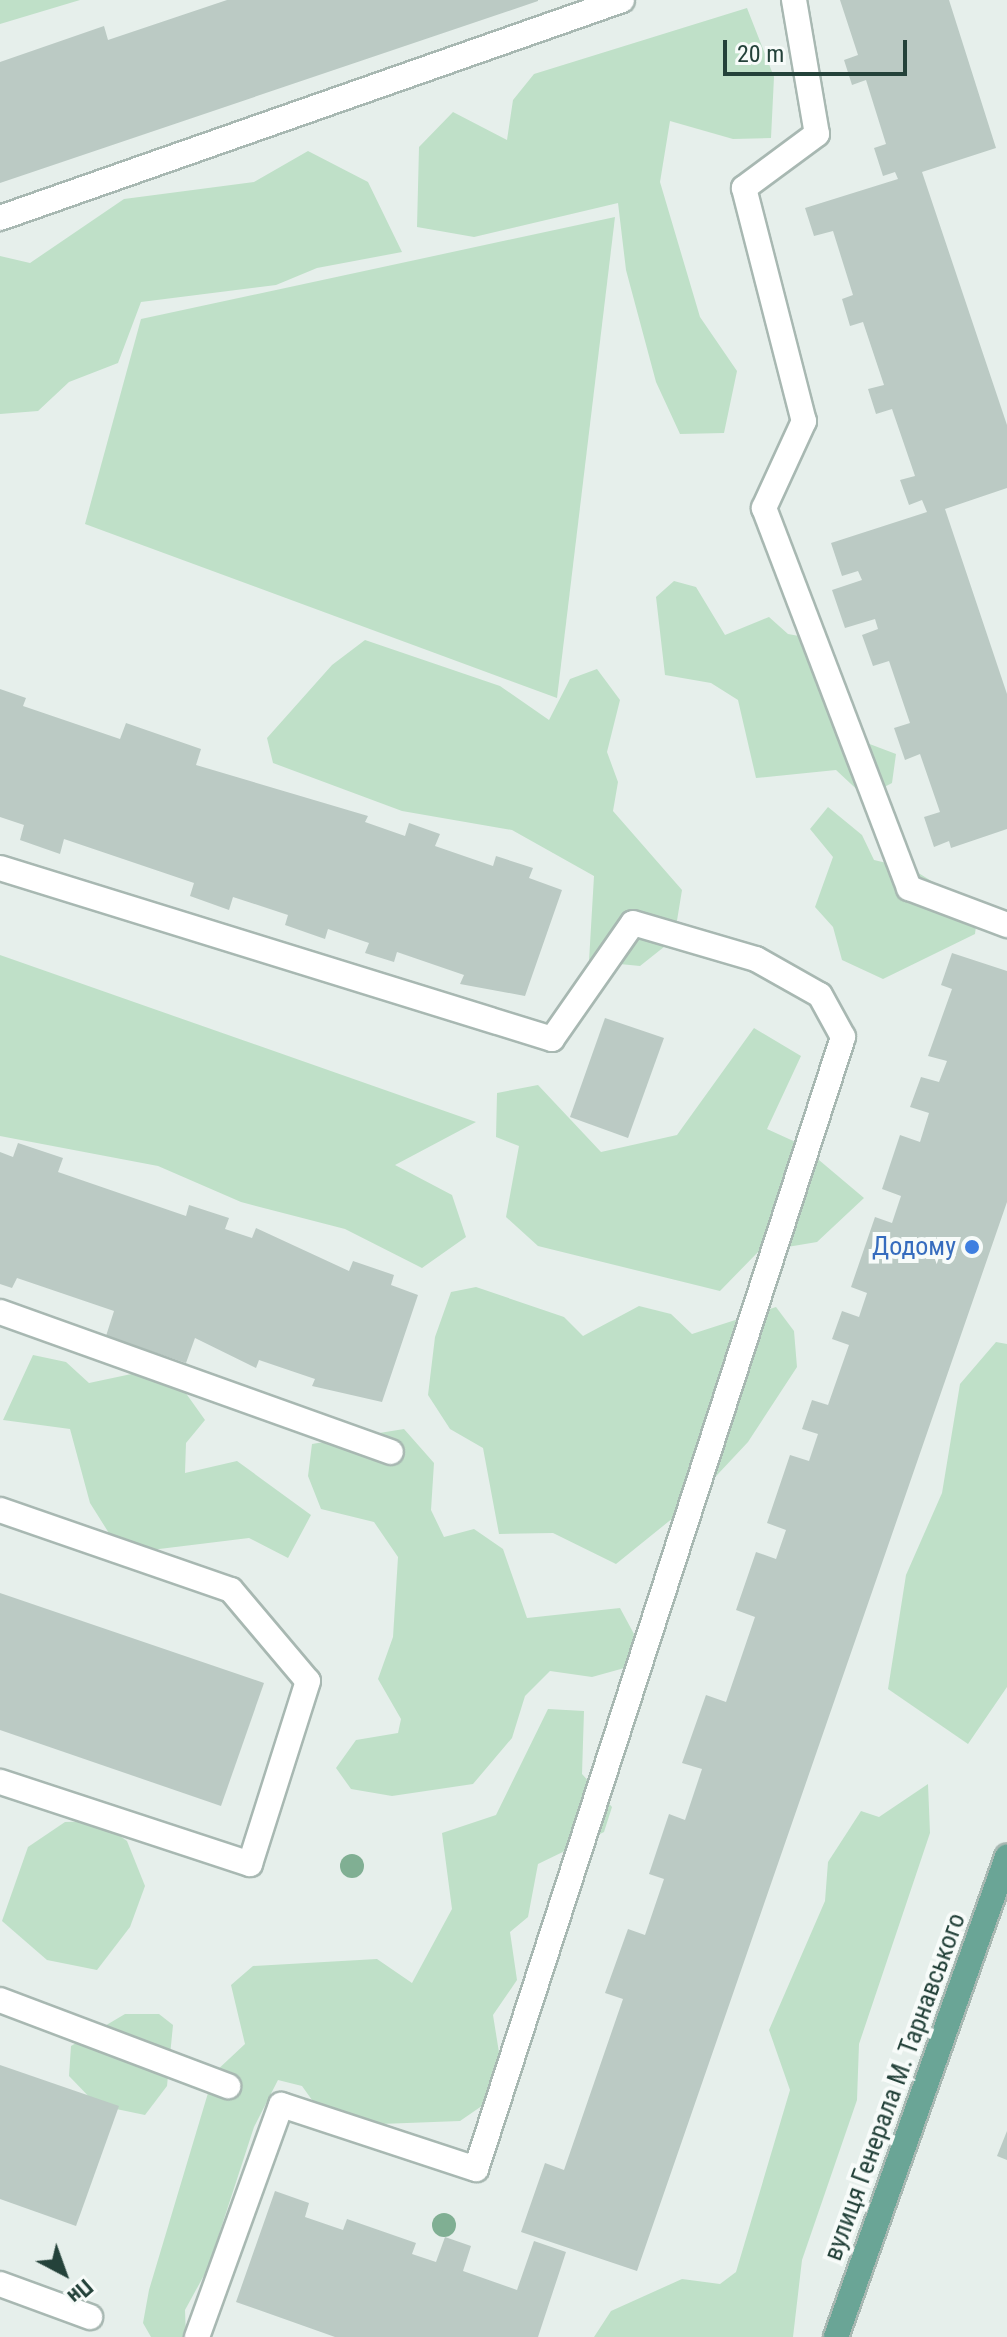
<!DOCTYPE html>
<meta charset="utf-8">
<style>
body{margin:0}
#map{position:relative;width:1007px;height:2337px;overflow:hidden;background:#e6efeb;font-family:"Roboto Condensed",sans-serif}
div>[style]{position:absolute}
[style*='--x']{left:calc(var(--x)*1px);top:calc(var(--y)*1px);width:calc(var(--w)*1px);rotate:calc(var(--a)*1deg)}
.green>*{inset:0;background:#bfe0c8}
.building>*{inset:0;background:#bbcac4}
.roads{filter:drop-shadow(2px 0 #a8b8b2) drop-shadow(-2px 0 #a8b8b2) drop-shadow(0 2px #a8b8b2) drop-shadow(0 -2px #a8b8b2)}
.minor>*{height:24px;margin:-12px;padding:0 12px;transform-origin:12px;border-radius:12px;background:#fff}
.major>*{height:24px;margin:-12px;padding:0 12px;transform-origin:12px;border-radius:12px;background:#6aa596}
.trees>*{width:24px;height:24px;margin:-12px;border-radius:50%;background:#80af93}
.dots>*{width:22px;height:22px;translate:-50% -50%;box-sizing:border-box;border:4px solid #f7fbf9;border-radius:50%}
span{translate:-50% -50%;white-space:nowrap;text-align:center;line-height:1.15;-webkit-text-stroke:8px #f7fbf9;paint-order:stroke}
.shop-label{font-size:26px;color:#366cbe}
.right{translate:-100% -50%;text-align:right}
.street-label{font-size:26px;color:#24423a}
.north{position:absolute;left:24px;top:2233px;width:80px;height:80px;-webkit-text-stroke:6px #f7fbf9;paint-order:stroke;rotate:139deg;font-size:22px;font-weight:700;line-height:32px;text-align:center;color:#24423a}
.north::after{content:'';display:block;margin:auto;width:28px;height:36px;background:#24423a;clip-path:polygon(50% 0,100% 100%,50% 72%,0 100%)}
.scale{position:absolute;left:723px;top:40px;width:184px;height:36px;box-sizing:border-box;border:4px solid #24423a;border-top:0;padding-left:10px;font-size:24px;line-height:28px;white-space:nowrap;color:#24423a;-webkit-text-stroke:6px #f7fbf9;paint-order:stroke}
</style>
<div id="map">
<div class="green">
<i style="clip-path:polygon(0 0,80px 0,0 24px)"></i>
<i style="clip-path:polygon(747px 8px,774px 77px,771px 138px,733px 139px,670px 121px,660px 182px,700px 317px,737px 371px,724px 433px,680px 434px,656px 382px,626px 270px,618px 203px,474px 237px,417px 227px,419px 147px,453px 112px,507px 140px,513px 100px,534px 74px)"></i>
<i style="clip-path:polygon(308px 151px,368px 182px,402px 252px,317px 268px,276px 285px,141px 302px,118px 363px,69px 382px,38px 411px,0 414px,0 256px,30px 263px,124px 199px,254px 182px)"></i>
<i style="clip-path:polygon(615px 217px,557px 698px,85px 524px,141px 319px)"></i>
<i style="clip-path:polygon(674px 581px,696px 587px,725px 635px,769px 617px,788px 634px,821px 640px,859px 740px,896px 754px,892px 783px,865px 797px,836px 770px,756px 778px,738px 700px,711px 683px,665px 675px,656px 597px)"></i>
<i style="clip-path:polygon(365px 640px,500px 686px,549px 720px,570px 679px,597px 669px,620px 700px,607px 752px,618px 782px,613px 811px,682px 890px,674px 939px,640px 966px,589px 961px,594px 876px,512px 830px,402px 811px,273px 763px,267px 738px,332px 665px)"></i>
<i style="clip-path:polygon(828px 807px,862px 835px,874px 860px,912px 869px,978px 910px,975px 934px,883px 979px,842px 960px,833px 927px,815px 907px,833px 857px,810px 829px)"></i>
<i style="clip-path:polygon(0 955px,476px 1122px,395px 1165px,452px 1195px,466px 1237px,422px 1268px,345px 1229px,241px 1202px,158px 1166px,0 1136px)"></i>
<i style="clip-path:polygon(754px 1028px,801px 1056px,767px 1129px,800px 1144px,864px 1198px,817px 1242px,758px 1252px,720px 1291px,538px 1246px,506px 1217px,519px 1146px,496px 1137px,497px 1093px,538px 1085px,601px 1152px,677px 1135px)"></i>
<i style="clip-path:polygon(476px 1287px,564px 1317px,583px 1336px,639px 1306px,671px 1314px,692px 1334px,776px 1307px,794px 1331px,797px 1367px,748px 1442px,689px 1505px,616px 1564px,553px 1533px,499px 1534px,483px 1448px,450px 1429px,428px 1395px,435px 1337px,451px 1292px)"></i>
<i style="clip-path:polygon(996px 1342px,1007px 1344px,1007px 1687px,968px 1744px,888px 1689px,906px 1575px,942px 1493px,960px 1384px)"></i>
<i style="clip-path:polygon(33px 1355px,66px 1362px,89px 1383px,155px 1369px,185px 1392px,205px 1420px,186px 1443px,185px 1473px,237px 1461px,311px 1515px,288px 1558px,249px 1538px,151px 1550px,112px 1538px,90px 1503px,70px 1429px,3px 1420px)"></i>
<i style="clip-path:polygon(404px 1429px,434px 1463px,431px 1510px,444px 1537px,474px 1529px,503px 1549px,527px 1618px,620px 1608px,634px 1634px,628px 1667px,592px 1677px,550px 1671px,525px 1696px,512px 1738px,473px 1784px,392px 1796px,351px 1789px,336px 1768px,356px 1740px,398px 1733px,401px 1719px,378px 1679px,393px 1637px,398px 1557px,374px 1522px,321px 1509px,308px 1476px,312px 1444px)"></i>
<i style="clip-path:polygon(548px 1709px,584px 1711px,582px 1774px,612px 1807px,604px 1832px,538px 1864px,528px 1917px,510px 1932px,517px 1980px,493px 2015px,505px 2090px,460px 2121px,354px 2125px,317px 2107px,302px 2086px,278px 2080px,254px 2127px,208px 2268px,185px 2310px,186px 2337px,151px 2337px,143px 2323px,149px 2290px,214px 2073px,245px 2044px,231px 1985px,253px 1966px,377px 1959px,412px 1983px,452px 1909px,442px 1833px,496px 1815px)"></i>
<i style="clip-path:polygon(928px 1784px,930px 1833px,859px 2044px,857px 2100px,802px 2260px,793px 2337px,594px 2337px,611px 2311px,682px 2279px,720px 2284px,736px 2272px,790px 2090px,769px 2030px,825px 1901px,828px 1862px,861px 1811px,879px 1817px)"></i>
<i style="clip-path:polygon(99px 1821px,127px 1841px,145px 1886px,130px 1927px,97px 1970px,47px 1960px,2px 1921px,28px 1847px,65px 1822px)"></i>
<i style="clip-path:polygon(125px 2014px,159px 2014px,173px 2025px,167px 2086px,145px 2115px,97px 2105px,69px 2076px,71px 2046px)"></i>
</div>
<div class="building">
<i style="clip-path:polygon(227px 0,538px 0,538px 1px,0 183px,0 62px,104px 26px,108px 40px)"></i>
<i style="clip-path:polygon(840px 0,949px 0,996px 148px,922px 172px,1007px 425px,1007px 488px,945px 509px,1007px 694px,1007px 829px,951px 848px,949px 841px,934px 847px,924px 817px,940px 812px,920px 754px,905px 760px,894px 728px,910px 723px,889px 661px,873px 666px,862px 635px,878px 629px,875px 619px,845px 628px,832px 590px,862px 580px,858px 571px,842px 576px,831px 543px,927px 512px,922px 500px,909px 505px,900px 480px,915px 476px,892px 409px,876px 414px,868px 389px,884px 385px,863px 322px,850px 326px,842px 299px,853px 295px,833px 231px,814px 236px,805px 208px,898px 179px,895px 172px,883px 176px,874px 148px,886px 144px,866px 80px,852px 85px,844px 60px,858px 55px)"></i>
<i style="clip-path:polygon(0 689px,26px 698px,23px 706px,120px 739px,126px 723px,201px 749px,196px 765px,368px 816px,365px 822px,405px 836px,409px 823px,440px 834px,435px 846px,493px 866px,496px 856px,533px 868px,529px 878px,562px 890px,525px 996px,460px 984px,464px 975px,397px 952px,394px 962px,365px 953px,369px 943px,328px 929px,325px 939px,285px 925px,288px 915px,233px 897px,229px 910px,190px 896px,194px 883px,64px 839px,60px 854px,20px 840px,24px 825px,0 817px)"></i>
<i style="clip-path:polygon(952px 953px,1007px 971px,1007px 1202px,637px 2271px,521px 2232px,545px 2163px,564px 2170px,623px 1999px,605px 1993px,628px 1929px,645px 1935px,664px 1879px,649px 1874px,669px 1814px,685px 1820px,702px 1769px,682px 1763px,706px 1695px,726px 1702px,755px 1617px,736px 1610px,756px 1552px,776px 1559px,786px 1530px,767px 1523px,790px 1455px,809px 1461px,818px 1434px,802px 1429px,812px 1400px,828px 1405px,849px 1345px,832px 1339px,842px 1311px,859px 1317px,867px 1293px,851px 1287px,875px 1217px,892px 1223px,901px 1196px,882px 1189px,900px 1135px,920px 1142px,929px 1113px,910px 1107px,921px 1077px,939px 1082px,947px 1061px,928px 1056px,952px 989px,941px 985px)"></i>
<i style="clip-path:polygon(605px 1018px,664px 1038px,628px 1138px,570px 1117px)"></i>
<i style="clip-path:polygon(18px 1143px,63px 1158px,58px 1172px,186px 1216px,189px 1205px,229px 1218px,225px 1229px,252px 1238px,256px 1228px,349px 1271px,353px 1261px,394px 1275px,391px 1285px,418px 1295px,382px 1402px,312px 1386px,315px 1379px,259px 1360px,256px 1368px,195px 1338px,186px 1363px,106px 1336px,114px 1311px,17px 1278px,12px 1288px,0 1284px,0 1152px,13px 1157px)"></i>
<i style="clip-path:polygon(0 1593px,264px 1683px,221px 1806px,0 1730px)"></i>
<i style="clip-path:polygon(0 2065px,119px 2106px,76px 2226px,0 2199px)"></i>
<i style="clip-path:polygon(1007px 2131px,1007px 2160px,997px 2156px)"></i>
<i style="clip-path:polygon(275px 2191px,309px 2203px,305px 2217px,343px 2230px,347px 2219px,416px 2243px,412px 2254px,436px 2262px,445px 2237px,471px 2246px,463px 2271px,517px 2290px,534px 2241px,566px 2252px,538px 2337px,335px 2337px,236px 2302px)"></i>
</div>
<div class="roads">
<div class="minor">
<i style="--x:794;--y:0;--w:136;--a:80.3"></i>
<i style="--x:817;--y:134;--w:91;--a:143.5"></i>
<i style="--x:744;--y:188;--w:241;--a:75.6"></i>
<i style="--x:804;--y:421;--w:96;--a:114.7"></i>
<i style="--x:764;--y:508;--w:407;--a:69.1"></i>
<i style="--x:909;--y:888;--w:105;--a:20.7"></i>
<i style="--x:0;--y:218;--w:659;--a:-19.31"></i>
<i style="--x:0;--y:868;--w:578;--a:17.21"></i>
<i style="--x:552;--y:1039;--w:141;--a:-55.1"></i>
<i style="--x:633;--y:923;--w:128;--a:16.3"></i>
<i style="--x:756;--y:959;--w:73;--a:29.4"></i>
<i style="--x:820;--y:995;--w:48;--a:61.3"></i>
<i style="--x:843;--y:1037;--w:1190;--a:107.96"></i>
<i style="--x:476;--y:2169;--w:205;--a:-161.8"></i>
<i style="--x:281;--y:2105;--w:247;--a:109.9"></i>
<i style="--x:0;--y:1312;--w:415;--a:19.7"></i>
<i style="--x:0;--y:1510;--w:244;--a:19.1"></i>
<i style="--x:231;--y:1590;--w:119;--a:49.8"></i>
<i style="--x:308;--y:1681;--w:192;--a:107.6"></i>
<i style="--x:250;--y:1864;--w:263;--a:-161.8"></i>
<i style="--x:0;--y:2000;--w:244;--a:20.7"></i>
<i style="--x:0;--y:2284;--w:96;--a:20.1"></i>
</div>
<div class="major">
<i style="--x:836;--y:2337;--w:510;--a:-70.39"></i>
</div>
</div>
<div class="trees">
<i style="left:352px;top:1866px"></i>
<i style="left:444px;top:2225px"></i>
</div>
<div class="dots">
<i style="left:972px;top:1247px;background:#3f7fe0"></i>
</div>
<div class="shop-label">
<span class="right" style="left:956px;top:1247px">Додому</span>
</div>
<div class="street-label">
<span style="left:895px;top:2087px;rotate:-70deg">вулиця Генерала М. Тарнавського</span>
</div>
<div class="north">Пн</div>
<div class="scale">20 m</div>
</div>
